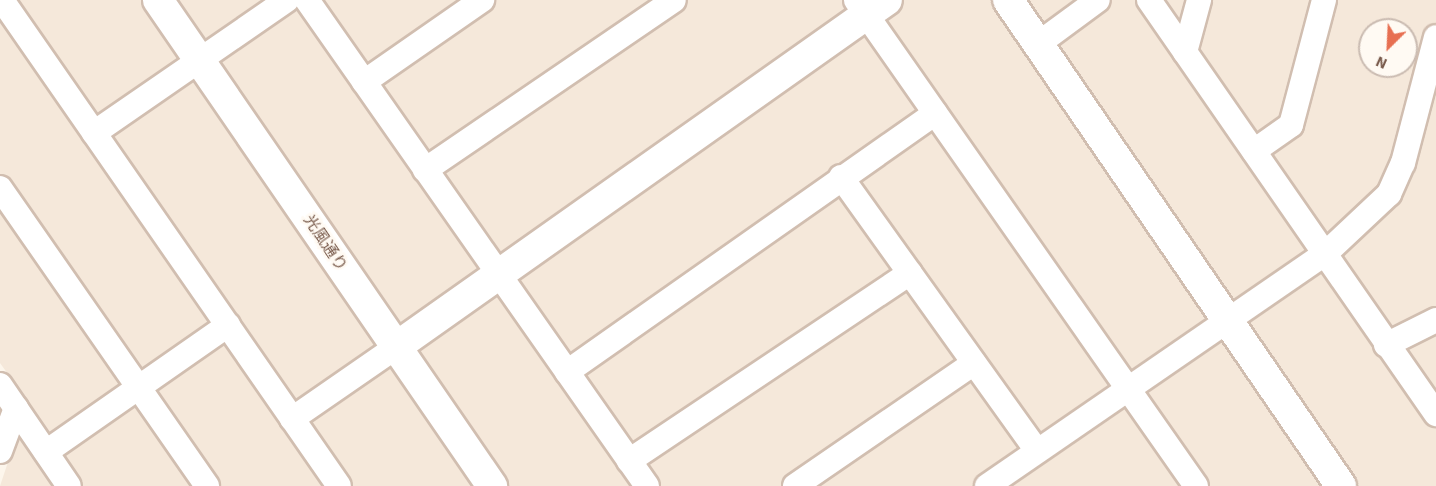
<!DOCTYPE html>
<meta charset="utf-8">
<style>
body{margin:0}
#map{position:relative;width:1436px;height:486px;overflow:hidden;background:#fdf6ec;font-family:"Source Sans 3","Noto Sans JP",sans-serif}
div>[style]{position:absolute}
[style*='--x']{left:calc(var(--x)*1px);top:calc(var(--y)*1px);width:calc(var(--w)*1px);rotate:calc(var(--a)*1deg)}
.residential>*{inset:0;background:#f5e8da}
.roads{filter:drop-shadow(2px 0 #d1beb0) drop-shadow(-2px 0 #d1beb0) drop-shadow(0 2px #d1beb0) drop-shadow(0 -2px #d1beb0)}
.minor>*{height:24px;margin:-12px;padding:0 12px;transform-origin:12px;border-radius:12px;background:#fff}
.tertiary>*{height:30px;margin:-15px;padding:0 15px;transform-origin:15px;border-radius:15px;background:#fff}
span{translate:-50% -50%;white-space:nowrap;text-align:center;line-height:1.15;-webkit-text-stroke:5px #fffaf3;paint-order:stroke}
.street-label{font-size:16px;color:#7a5c4d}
.north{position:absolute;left:1358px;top:18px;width:60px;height:60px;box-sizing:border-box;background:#fffaf3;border:2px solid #cabbb1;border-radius:50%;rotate:204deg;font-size:16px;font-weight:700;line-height:24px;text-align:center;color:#7a5c4d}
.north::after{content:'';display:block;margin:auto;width:21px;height:27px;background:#e76f51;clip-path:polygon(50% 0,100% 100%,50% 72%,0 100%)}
</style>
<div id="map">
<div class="residential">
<i style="clip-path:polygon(evenodd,0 0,1436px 0,1436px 486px,0 486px,28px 402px,0 363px,0 0,1370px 30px,1406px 30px,1406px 66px,1370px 66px,1370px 30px)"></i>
</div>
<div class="roads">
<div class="minor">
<i style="--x:2;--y:0;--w:591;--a:55.26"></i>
<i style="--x:307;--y:0;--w:593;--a:55.02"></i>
<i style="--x:856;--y:0;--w:593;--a:55.02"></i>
<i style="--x:1149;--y:0;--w:504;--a:55.27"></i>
<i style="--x:1038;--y:44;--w:74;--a:-36.3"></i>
<i style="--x:1185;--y:52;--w:54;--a:-74.9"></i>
<i style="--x:364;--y:82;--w:144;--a:-34.8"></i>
<i style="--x:94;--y:133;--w:234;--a:-34.6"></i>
<i style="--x:1254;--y:151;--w:45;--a:-35.1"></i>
<i style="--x:1291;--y:125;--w:129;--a:-75.2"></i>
<i style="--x:425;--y:170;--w:301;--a:-34.3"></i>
<i style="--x:841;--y:177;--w:337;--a:54.4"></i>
<i style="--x:0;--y:188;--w:363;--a:55.2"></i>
<i style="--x:1386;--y:345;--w:56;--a:-26.6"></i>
<i style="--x:567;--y:372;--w:450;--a:-35.1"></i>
<i style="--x:0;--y:385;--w:122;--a:55.7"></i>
<i style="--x:292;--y:419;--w:126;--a:-34.7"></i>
<i style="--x:0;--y:451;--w:46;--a:-69.6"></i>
<i style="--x:46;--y:452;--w:222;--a:-34.9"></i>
<i style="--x:629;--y:461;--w:338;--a:-33.8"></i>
<i style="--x:795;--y:486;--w:217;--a:-34.5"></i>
<i style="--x:987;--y:486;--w:410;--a:-34.5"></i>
<i style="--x:1325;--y:254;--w:88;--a:-43.2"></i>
<i style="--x:1389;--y:194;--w:34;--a:-66"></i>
<i style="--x:1403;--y:163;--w:130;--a:-75.3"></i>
</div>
<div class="tertiary">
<i style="--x:158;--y:0;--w:590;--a:55.5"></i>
<i style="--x:1008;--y:0;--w:589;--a:55.58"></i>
<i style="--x:396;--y:347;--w:601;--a:-35.25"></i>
</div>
</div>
<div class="street-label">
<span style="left:325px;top:243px;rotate:56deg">光風通り</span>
</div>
<div class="north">N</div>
</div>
